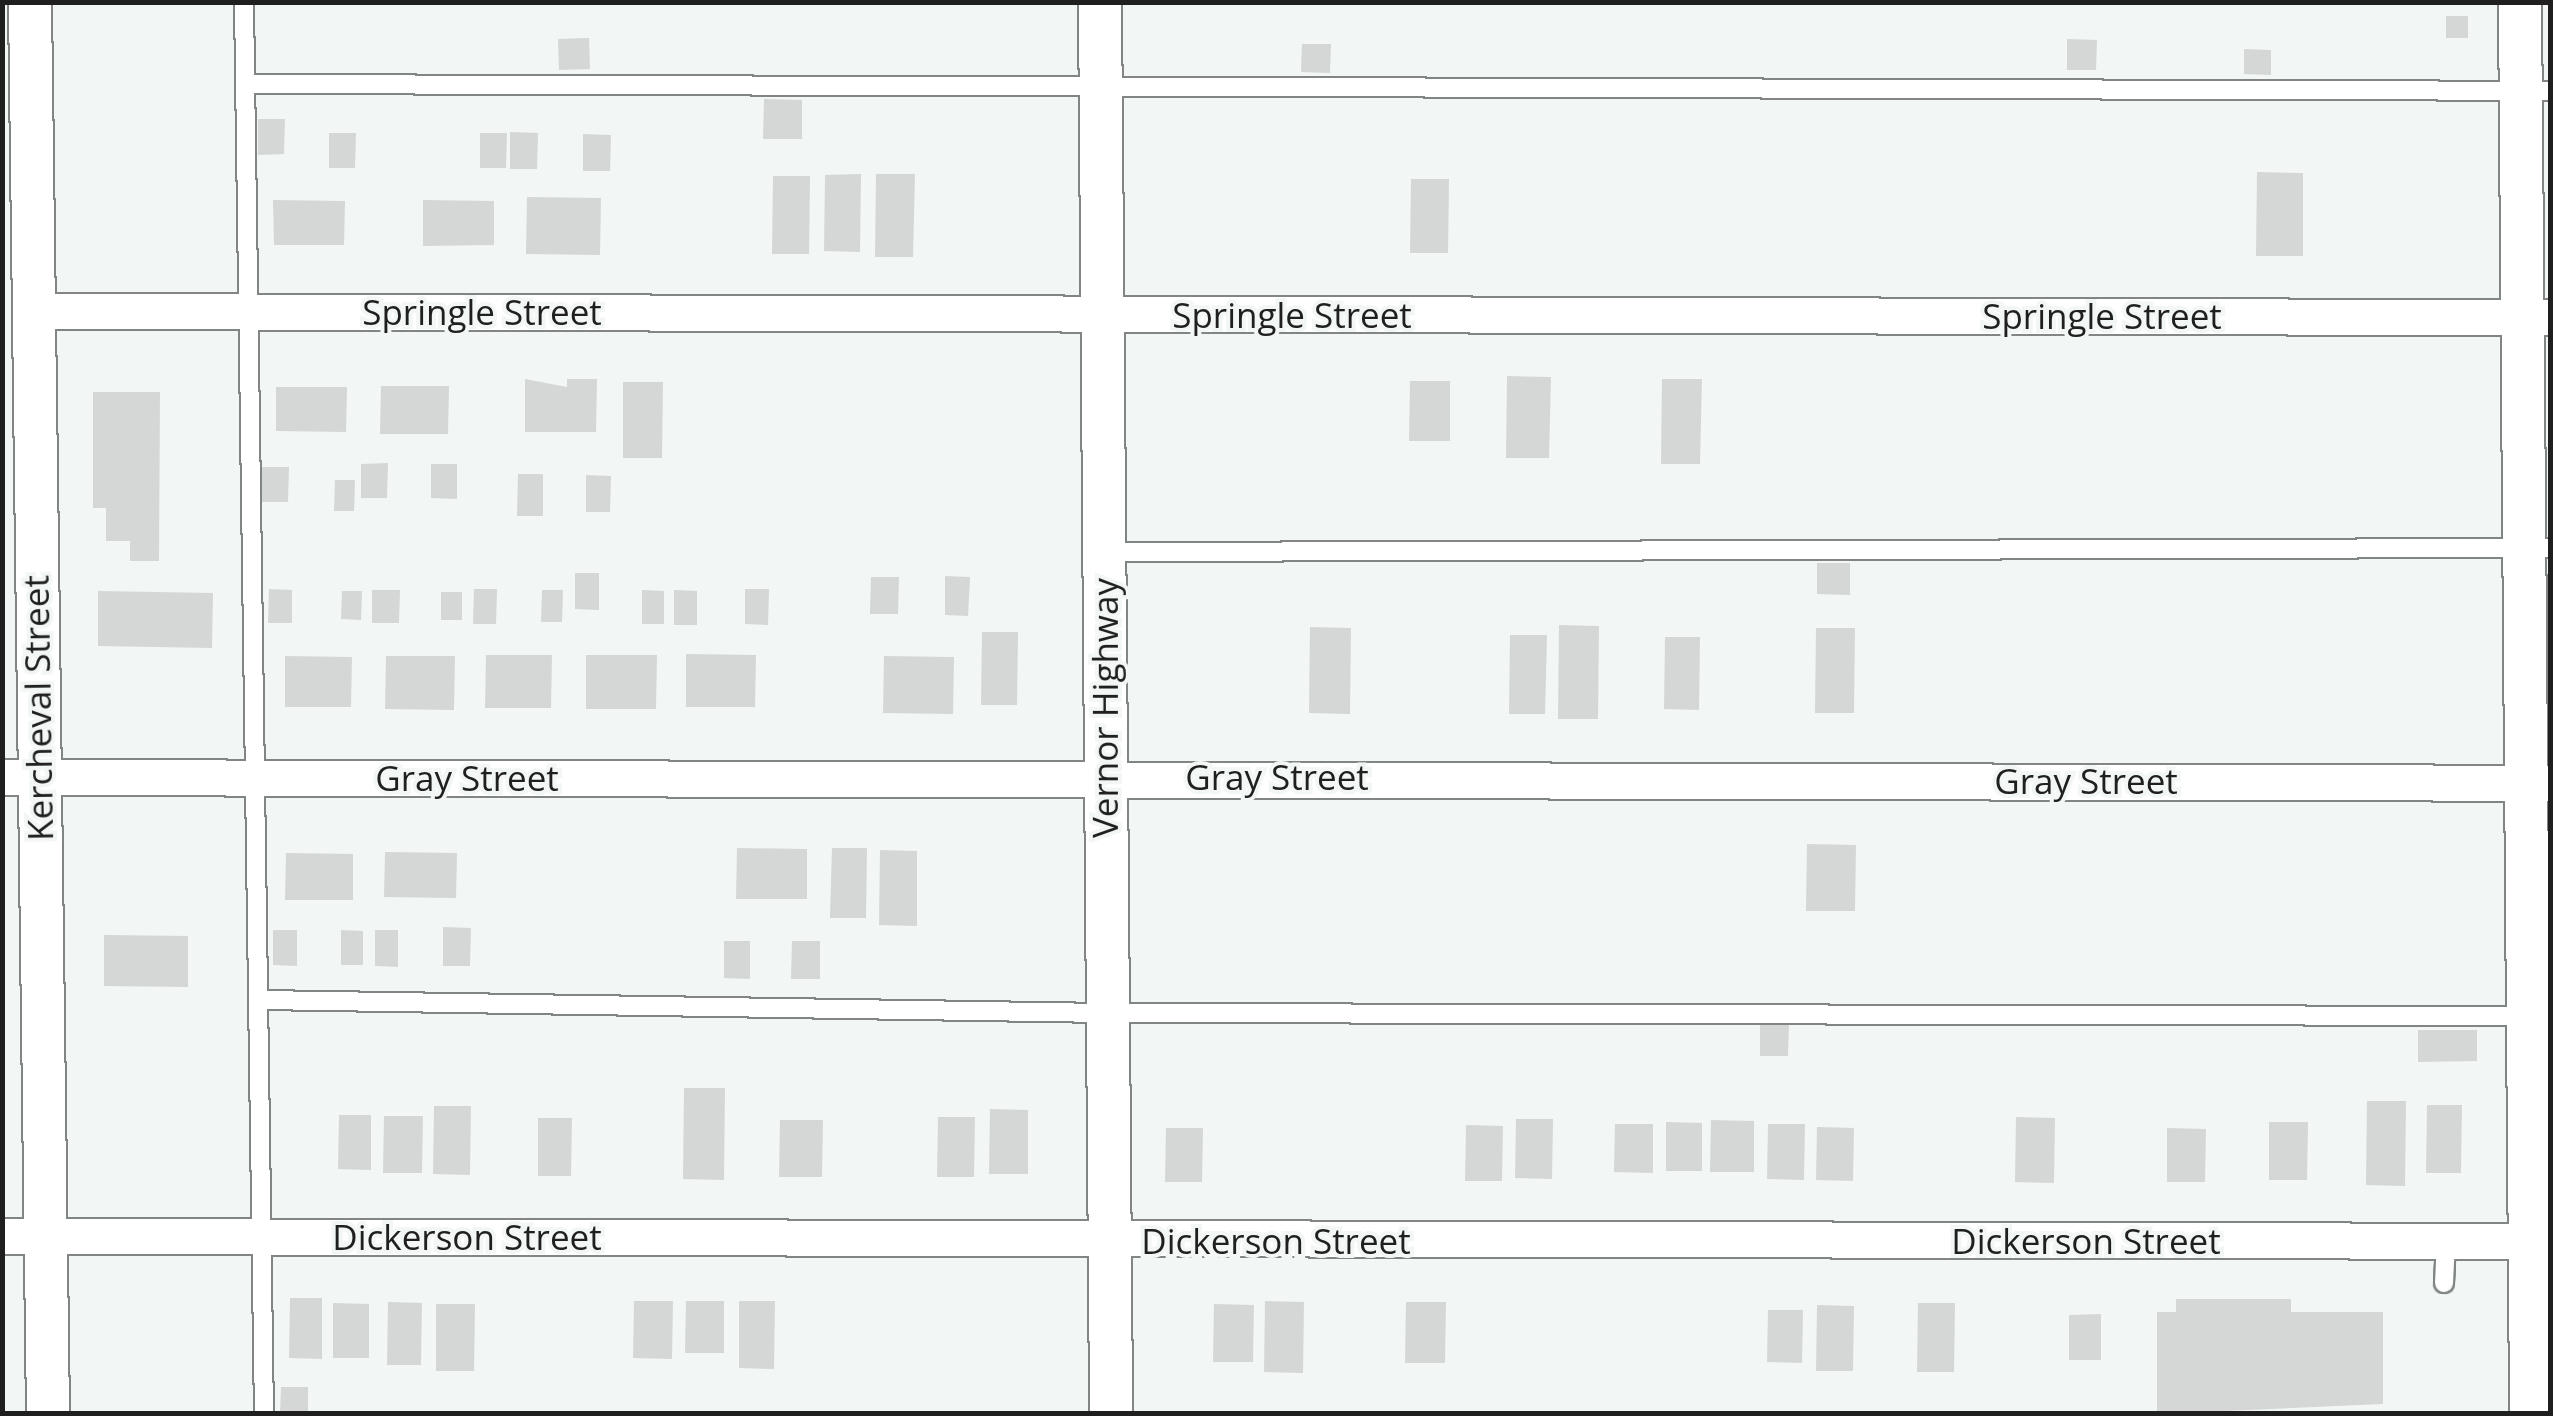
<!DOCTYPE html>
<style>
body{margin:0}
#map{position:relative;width:2553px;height:1416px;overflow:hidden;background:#f2f6f4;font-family:"Open Sans",sans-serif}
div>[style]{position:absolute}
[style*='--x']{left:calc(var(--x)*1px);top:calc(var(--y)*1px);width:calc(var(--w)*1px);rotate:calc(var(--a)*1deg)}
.building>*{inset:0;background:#d4d7d5}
.roads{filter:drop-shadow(2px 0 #818583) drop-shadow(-2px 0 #818583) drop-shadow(0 2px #818583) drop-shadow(0 -2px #818583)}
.service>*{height:18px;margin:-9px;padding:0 9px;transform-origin:9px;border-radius:9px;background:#fff}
.minor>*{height:35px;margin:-17.5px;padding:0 17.5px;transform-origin:17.5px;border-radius:17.5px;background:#fff}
.tertiary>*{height:42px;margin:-21px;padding:0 21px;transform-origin:21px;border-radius:21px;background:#fff}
span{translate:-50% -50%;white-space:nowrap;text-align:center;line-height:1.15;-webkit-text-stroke:8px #f2f6f4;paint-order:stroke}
.street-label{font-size:35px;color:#1e1f1e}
.frame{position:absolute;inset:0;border:5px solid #1e1f1e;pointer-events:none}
</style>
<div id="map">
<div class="building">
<i style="clip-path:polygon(2446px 16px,2468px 16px,2468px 38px,2446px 38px)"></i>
<i style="clip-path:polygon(589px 38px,590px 69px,559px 70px,558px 39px)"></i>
<i style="clip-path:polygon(2067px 39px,2097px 40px,2096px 70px,2067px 70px)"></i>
<i style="clip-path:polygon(1302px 44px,1331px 44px,1330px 73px,1301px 72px)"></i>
<i style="clip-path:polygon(2244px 49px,2271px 50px,2271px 75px,2244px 74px)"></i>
<i style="clip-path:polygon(764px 99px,802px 100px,802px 139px,763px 139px)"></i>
<i style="clip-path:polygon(258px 119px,285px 119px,284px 154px,258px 155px)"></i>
<i style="clip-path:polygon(510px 132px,538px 133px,537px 169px,510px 169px)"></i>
<i style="clip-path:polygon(329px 133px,356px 133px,355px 168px,329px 168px)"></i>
<i style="clip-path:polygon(480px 133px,507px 133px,506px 168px,480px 168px)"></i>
<i style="clip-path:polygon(583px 134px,611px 135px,610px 171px,583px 171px)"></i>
<i style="clip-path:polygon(2257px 172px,2303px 173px,2303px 256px,2256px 256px)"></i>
<i style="clip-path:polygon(861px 174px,860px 252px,824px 251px,825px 175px)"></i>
<i style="clip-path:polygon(876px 174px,915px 174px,913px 257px,875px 257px)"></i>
<i style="clip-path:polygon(773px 176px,810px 176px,809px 254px,772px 254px)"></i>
<i style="clip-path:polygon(1411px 179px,1449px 179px,1448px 253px,1410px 253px)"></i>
<i style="clip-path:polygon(527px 197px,601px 198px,600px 255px,526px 254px)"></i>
<i style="clip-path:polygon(273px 200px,345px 201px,344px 245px,274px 245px)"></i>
<i style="clip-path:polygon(423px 200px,494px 201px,494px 245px,423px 246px)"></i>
<i style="clip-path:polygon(1507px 376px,1551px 377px,1549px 458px,1506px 458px)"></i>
<i style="clip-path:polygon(525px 379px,567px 387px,567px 379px,597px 379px,596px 432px,525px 432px)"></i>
<i style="clip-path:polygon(1662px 379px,1702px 379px,1700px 464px,1661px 464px)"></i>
<i style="clip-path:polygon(1410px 381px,1450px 381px,1450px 441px,1409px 441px)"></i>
<i style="clip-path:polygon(623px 382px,663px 382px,662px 458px,623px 458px)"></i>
<i style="clip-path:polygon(381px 386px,449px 386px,448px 434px,380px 434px)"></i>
<i style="clip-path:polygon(276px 387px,347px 387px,346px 432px,276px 431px)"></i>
<i style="clip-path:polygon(93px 392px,160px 392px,159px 561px,130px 561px,130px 541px,106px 541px,106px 508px,93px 508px)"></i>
<i style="clip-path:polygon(388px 463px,387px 498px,361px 498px,361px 464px)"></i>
<i style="clip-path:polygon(431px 464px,457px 464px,457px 499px,431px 498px)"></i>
<i style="clip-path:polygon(262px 467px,289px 467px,288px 502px,262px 502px)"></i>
<i style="clip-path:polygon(518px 474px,543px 474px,543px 516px,517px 516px)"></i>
<i style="clip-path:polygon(586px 475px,611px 476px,610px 512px,586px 512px)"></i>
<i style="clip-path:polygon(335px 480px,355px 480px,354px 511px,334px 511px)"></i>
<i style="clip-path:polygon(1817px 563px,1850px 563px,1850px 595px,1817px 594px)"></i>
<i style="clip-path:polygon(575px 573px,599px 573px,599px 610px,575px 609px)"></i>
<i style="clip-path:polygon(945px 576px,970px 577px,968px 616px,945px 615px)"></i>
<i style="clip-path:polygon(871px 577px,899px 577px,898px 614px,870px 614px)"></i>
<i style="clip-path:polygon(269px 589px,292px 590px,292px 623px,268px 623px)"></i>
<i style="clip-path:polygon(474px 589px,497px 589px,496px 624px,473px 624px)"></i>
<i style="clip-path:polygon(745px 589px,769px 589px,768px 625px,745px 624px)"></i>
<i style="clip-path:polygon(372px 590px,400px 590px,399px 623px,372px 623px)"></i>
<i style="clip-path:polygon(542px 590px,563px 590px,562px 622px,541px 622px)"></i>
<i style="clip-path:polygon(642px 590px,664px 591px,664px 624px,642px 624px)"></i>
<i style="clip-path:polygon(674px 590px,697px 591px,697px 625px,674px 625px)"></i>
<i style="clip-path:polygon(98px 591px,213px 593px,212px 648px,98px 646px)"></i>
<i style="clip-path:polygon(342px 591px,362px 591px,361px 620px,341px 619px)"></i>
<i style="clip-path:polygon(441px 592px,462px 592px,462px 620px,441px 620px)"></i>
<i style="clip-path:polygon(1559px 625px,1599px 626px,1598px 719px,1558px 719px)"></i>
<i style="clip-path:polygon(1310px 627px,1351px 628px,1350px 714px,1309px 713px)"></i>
<i style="clip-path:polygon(1816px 628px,1855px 628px,1854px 713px,1815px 713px)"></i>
<i style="clip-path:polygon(982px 632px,1018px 632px,1017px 705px,981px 705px)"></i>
<i style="clip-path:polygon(1510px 635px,1547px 635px,1545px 714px,1509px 714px)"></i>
<i style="clip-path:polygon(1665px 637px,1700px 637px,1699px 710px,1664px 709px)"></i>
<i style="clip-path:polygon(686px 654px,756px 655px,755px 707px,686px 707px)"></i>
<i style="clip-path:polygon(486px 655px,552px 655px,551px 708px,485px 708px)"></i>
<i style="clip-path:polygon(586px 655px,657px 655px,656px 709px,586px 709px)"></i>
<i style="clip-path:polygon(285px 656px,352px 657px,351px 707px,285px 707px)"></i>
<i style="clip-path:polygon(386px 656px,455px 656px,454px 710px,385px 709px)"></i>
<i style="clip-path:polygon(884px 656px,954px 657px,953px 714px,883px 713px)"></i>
<i style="clip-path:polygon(1807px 844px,1856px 845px,1855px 911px,1806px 911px)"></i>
<i style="clip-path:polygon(737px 848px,807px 849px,807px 899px,736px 899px)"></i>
<i style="clip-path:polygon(832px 848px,867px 848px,866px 918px,830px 918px)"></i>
<i style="clip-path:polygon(880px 850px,917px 851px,917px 926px,879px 925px)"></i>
<i style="clip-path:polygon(385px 852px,457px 853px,456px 898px,384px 897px)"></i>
<i style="clip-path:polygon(286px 853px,353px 854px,353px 900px,285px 900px)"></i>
<i style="clip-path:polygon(443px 927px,471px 928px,470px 966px,443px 966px)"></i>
<i style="clip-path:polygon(273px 930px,297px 930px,297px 966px,273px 965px)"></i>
<i style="clip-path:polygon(341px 930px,363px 931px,363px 965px,341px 965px)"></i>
<i style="clip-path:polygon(375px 930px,398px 930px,398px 967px,375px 966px)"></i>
<i style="clip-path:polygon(104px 935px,188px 936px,188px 987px,104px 986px)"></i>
<i style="clip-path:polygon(724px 941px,750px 941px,750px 979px,724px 978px)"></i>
<i style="clip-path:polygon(792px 941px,820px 941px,820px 979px,791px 979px)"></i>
<i style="clip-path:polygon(1760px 1024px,1789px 1024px,1788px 1056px,1760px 1056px)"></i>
<i style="clip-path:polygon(2418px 1030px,2477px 1030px,2477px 1061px,2418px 1062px)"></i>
<i style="clip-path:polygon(684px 1088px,725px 1088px,724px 1180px,683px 1179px)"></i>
<i style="clip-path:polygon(2367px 1101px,2406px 1101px,2405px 1186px,2366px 1185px)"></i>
<i style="clip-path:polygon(2427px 1105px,2462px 1105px,2461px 1173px,2426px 1173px)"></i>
<i style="clip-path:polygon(434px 1106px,471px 1106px,470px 1175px,433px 1174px)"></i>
<i style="clip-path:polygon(990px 1109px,1028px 1110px,1028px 1174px,989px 1174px)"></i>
<i style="clip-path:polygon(339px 1115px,371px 1115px,371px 1170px,338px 1169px)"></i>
<i style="clip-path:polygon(384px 1116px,423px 1116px,422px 1173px,383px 1173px)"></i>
<i style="clip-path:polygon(938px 1117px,975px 1117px,974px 1177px,937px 1177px)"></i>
<i style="clip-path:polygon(2016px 1117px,2055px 1118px,2054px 1183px,2015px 1182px)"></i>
<i style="clip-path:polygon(538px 1118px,572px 1118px,571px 1176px,538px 1176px)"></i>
<i style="clip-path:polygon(1516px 1119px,1553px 1119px,1552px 1179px,1515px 1178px)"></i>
<i style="clip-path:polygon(780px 1120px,823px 1120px,822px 1177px,779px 1177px)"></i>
<i style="clip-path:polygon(1711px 1120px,1754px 1121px,1754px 1172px,1710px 1172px)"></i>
<i style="clip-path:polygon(1666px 1122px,1702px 1123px,1702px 1171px,1666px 1171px)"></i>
<i style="clip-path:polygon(2269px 1122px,2308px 1122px,2307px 1180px,2269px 1180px)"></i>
<i style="clip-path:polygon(1615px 1124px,1653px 1124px,1653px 1173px,1614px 1172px)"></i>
<i style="clip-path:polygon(1768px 1124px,1805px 1124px,1804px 1180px,1767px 1179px)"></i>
<i style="clip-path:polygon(1466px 1125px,1503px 1126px,1502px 1181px,1465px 1181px)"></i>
<i style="clip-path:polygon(1817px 1127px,1854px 1128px,1853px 1181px,1816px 1180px)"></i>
<i style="clip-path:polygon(1166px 1128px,1203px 1128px,1202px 1182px,1165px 1182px)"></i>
<i style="clip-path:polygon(2167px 1128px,2206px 1129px,2205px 1182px,2167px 1182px)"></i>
<i style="clip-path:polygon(290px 1298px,322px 1298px,322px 1359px,289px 1358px)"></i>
<i style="clip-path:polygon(2176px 1299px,2291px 1299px,2291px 1312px,2383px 1312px,2383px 1404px,2157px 1414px,2157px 1312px,2176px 1312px)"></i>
<i style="clip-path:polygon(634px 1301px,673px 1301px,672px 1359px,633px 1358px)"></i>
<i style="clip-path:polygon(686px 1301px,724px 1301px,724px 1353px,685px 1353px)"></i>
<i style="clip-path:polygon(739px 1301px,775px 1301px,774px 1369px,739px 1368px)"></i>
<i style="clip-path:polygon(1265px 1301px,1304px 1302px,1303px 1373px,1264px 1372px)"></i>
<i style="clip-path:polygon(388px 1302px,422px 1303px,421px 1365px,387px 1365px)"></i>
<i style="clip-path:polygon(1406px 1302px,1446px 1302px,1445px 1363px,1405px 1363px)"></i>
<i style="clip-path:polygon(333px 1303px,369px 1304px,369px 1358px,333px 1358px)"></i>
<i style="clip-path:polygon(1918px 1303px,1955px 1303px,1954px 1372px,1917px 1372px)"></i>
<i style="clip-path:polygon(436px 1304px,475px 1304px,474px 1371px,436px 1371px)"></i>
<i style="clip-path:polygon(1214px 1304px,1254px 1305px,1253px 1362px,1213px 1362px)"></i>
<i style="clip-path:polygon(1817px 1305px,1854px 1306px,1853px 1371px,1816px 1371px)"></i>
<i style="clip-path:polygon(1768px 1310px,1803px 1310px,1802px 1363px,1767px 1362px)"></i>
<i style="clip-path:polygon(2101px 1314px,2101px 1360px,2069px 1360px,2069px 1315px)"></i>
<i style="clip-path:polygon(281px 1387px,308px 1387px,308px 1414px,280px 1414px)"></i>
</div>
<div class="roads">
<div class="service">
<i style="--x:244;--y:2;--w:1412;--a:89.19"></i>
<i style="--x:245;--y:84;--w:2305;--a:0.17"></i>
<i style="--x:1106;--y:552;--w:1444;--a:-0.16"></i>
<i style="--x:260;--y:1000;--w:848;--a:0.88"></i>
<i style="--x:1108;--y:1013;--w:1442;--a:0.12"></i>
<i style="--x:2444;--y:1283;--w:42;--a:-87.3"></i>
</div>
<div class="minor">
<i style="--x:33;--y:311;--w:2517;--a:0.14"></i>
<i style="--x:2;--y:777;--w:2548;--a:0.13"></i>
<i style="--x:2;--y:1236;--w:2548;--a:0.11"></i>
</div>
<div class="tertiary">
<i style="--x:30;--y:2;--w:1412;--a:89.27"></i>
<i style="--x:1100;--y:2;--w:1412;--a:89.55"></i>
<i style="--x:2520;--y:2;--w:1412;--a:89.55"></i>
</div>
</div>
<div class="street-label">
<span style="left:482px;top:312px">Springle Street</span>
<span style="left:1292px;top:315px">Springle Street</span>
<span style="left:2102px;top:316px">Springle Street</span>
<span style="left:38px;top:708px;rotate:-91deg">Kercheval Street</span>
<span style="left:1105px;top:708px;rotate:-90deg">Vernor Highway</span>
<span style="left:1277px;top:777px">Gray Street</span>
<span style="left:467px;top:778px">Gray Street</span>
<span style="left:2086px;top:781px">Gray Street</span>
<span style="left:467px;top:1237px">Dickerson Street</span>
<span style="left:1276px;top:1241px">Dickerson Street</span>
<span style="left:2086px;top:1241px">Dickerson Street</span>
</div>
<div class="frame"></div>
</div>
